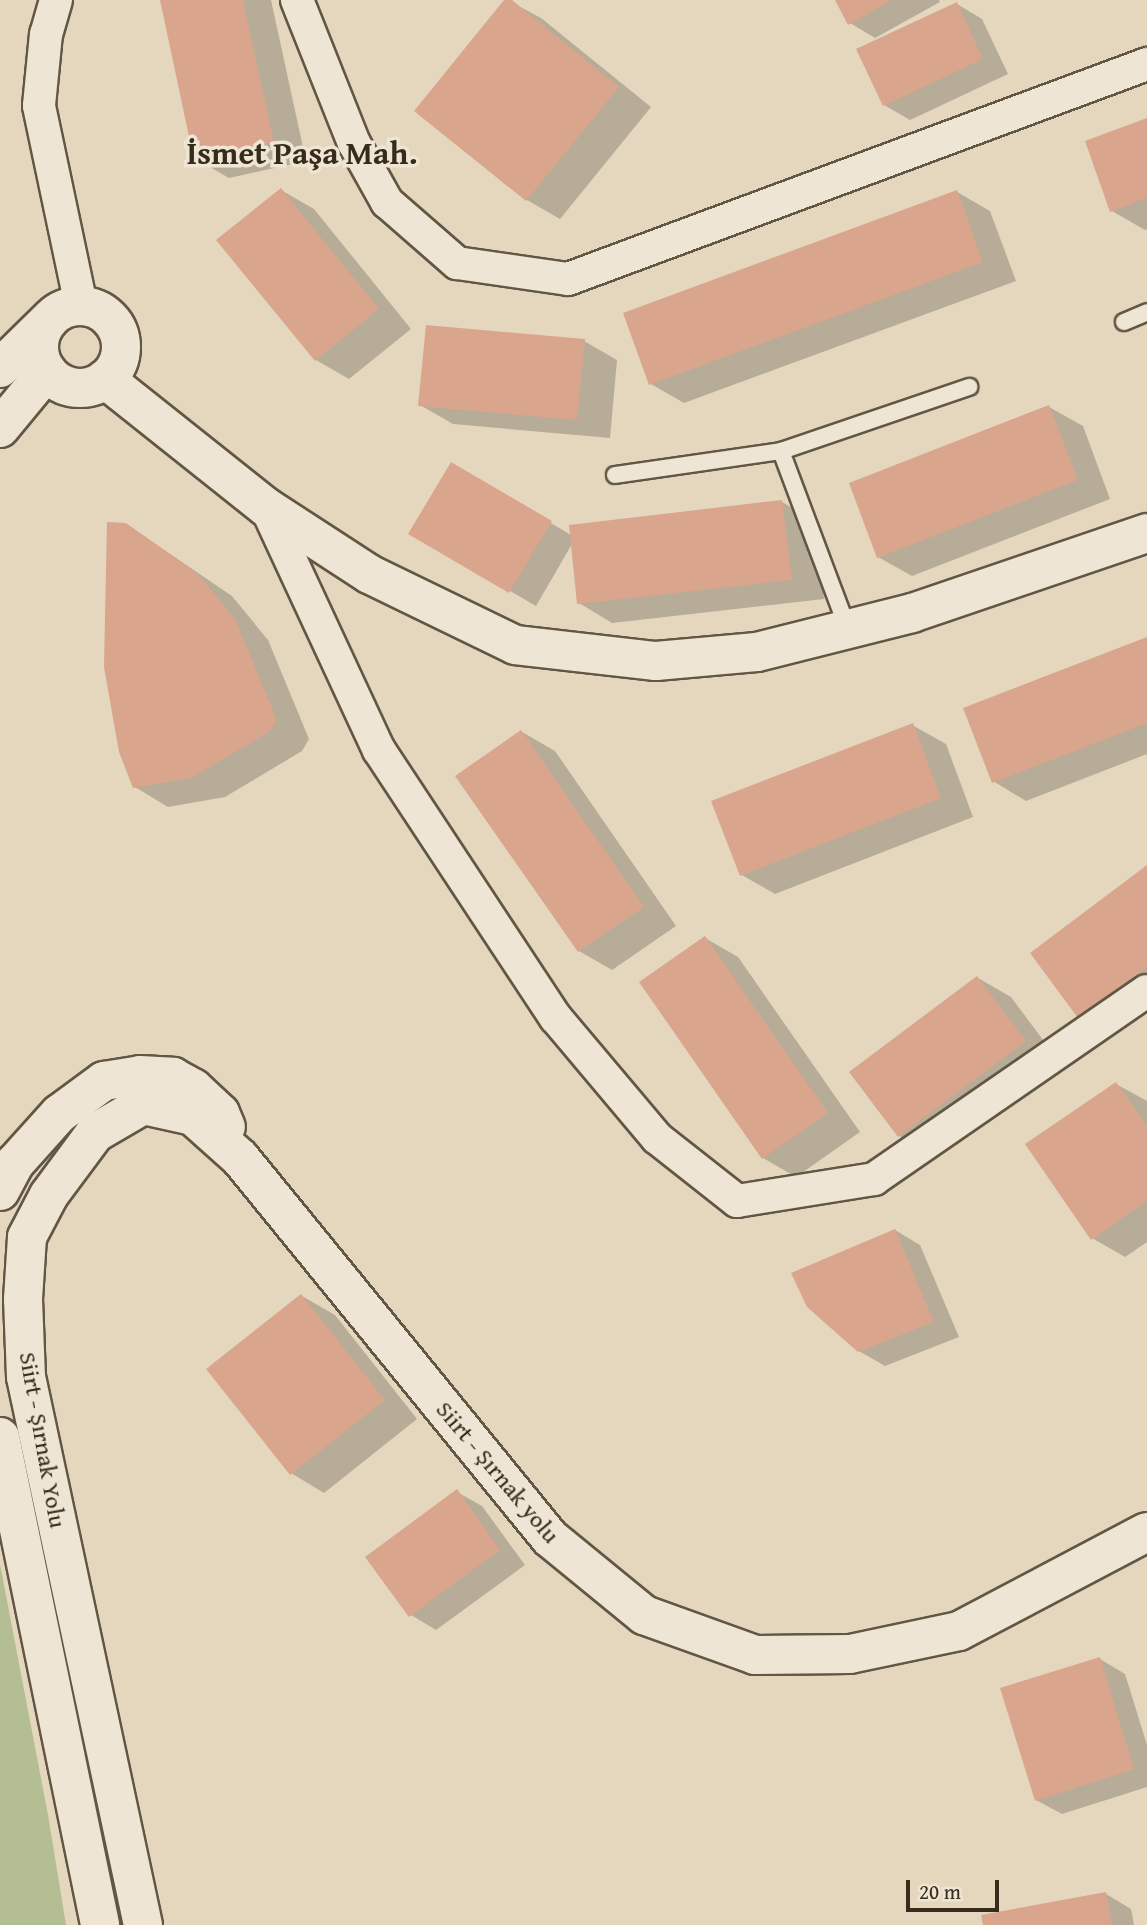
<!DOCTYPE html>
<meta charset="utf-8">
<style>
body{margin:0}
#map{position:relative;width:1147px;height:1925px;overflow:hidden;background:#e5d7bd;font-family:"Gentium Book Plus",serif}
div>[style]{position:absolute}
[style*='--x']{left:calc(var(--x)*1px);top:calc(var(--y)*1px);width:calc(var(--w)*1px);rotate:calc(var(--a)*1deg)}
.green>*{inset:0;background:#b3be92}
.shadow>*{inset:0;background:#0003}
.building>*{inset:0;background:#d9a58c}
.roads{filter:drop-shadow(2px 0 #625644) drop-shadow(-2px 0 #625644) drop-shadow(0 2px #625644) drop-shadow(0 -2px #625644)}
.service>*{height:16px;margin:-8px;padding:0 8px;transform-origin:8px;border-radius:8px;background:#eee5d4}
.minor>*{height:32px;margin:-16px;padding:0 16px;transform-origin:16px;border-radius:16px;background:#eee5d4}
.tertiary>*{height:38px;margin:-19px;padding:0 19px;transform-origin:19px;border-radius:19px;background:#eee5d4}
.tertiary>.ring{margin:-19px;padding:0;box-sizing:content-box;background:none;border:38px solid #eee5d4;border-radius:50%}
span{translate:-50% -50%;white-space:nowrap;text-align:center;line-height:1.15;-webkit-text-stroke:7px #eee5d4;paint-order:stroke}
.street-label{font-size:24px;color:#372b1b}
.district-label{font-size:32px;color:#372b1b;font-weight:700}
.scale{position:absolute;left:906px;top:1880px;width:93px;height:32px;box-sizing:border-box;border:4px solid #372b1b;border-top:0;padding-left:9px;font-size:21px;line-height:24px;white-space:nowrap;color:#372b1b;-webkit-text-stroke:5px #eee5d4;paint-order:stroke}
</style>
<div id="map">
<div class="green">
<i style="clip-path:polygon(0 1564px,48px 1815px,66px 1925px,0 1925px)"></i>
</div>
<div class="shadow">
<i style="clip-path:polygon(162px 0,271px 0,306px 161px,229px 178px,196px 159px)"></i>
<i style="clip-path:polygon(507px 0,541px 18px,651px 107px,560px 219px,527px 200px)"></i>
<i style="clip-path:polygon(837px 0,939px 0,940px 2px,875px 38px,850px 23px)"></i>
<i style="clip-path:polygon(957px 4px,982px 19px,1008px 74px,910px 120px,884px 105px)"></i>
<i style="clip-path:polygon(1147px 120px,1147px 229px,1145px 230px,1112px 211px)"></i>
<i style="clip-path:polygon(281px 190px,314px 209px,411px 329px,349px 379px,316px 360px)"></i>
<i style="clip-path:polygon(957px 192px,990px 211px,1016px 281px,684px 403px,651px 384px)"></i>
<i style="clip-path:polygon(584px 341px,617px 360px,610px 438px,453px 424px,420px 405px)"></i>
<i style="clip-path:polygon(1049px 407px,1083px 426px,1110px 499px,912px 576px,878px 557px)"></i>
<i style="clip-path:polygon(452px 464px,571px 535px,782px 502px,815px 521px,824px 599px,612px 623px,579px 603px,572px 544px,536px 606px,411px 533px)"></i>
<i style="clip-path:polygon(126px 524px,232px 596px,268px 640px,309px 739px,302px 751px,225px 797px,168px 807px,135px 787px)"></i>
<i style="clip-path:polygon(1147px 639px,1147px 754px,1026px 801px,993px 781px)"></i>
<i style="clip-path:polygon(912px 725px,946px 744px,973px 817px,775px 894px,742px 875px)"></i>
<i style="clip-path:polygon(522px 732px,555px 751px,676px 926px,612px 970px,579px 951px)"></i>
<i style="clip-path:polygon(1147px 867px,1147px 1010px,1113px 1036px,1080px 1017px)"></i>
<i style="clip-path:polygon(705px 938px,738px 957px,860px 1132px,796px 1177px,763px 1158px)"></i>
<i style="clip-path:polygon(978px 978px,1011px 997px,1058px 1060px,932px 1155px,899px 1136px)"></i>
<i style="clip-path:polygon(1116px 1084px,1147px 1101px,1147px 1242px,1125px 1257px,1092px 1238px)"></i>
<i style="clip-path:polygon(895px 1230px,920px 1245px,959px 1337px,885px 1366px,859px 1351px)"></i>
<i style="clip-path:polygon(302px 1296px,335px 1315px,417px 1419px,324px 1493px,291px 1473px)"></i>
<i style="clip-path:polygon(457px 1492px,482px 1506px,525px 1565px,436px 1630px,411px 1615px)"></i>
<i style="clip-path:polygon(1100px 1659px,1125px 1674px,1147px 1745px,1147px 1787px,1062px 1814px,1036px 1800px)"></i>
<i style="clip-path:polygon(1106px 1894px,1131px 1909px,1134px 1925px,985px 1925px)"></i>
</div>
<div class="building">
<i style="clip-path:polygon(160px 0,243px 0,274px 142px,194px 160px)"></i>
<i style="clip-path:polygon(504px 0,512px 0,619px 87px,526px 201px,414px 111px)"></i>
<i style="clip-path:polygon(835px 0,892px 0,848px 25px)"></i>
<i style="clip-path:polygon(957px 2px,983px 59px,883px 106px,856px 49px)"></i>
<i style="clip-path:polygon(1147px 118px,1147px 198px,1110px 212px,1085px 141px)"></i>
<i style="clip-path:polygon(281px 188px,379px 309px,315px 361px,216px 240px)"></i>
<i style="clip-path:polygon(957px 190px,983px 262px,649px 385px,623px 313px)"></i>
<i style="clip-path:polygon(426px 325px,585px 339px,577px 420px,418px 406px)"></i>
<i style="clip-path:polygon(1049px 405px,1078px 480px,877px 558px,849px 483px)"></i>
<i style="clip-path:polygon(451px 462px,552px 521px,509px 593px,408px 534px)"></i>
<i style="clip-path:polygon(782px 500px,792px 580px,577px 604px,569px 525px)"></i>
<i style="clip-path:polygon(107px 522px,126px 523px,198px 574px,235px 619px,277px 720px,269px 732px,191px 778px,133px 788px,119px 752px,104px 667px)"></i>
<i style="clip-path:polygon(1147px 637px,1147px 723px,992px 783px,963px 708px)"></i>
<i style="clip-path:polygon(913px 723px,941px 798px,740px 876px,711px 801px)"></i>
<i style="clip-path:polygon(521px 730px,644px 907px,578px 952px,455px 776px)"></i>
<i style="clip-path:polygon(1147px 865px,1147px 967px,1078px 1018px,1030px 953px)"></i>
<i style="clip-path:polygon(705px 936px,828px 1113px,762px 1159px,639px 982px)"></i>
<i style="clip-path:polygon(977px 976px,1026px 1041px,898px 1137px,849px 1072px)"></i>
<i style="clip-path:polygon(1116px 1082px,1147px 1126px,1147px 1201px,1091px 1240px,1025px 1144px)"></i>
<i style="clip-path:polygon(895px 1229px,934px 1322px,858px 1352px,807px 1307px,791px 1273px)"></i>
<i style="clip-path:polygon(301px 1294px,385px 1400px,290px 1475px,206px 1369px)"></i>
<i style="clip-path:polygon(457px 1489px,500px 1550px,409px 1617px,365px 1557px)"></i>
<i style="clip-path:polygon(1100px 1657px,1134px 1769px,1035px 1801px,1000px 1688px)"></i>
<i style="clip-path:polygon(1106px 1892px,1112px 1925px,983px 1925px,981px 1915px)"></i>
</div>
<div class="roads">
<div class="service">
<i style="--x:1124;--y:322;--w:25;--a:-23"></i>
<i style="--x:781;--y:451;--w:190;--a:69.4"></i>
<i style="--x:615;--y:475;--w:168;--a:-8.2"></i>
<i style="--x:781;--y:451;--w:199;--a:-18.8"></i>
</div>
<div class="minor">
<i style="--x:56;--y:0;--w:35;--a:106"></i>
<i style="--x:46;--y:34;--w:72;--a:95.6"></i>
<i style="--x:39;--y:106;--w:203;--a:78.1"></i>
<i style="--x:297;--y:0;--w:154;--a:68.3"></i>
<i style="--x:354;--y:143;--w:68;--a:60.8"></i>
<i style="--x:387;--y:202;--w:93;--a:41.1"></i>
<i style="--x:457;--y:263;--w:112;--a:8.2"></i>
<i style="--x:568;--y:279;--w:618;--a:-20.37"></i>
<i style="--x:266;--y:507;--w:268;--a:65.1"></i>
<i style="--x:379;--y:750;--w:321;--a:56.6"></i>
<i style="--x:556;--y:1018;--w:157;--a:49.9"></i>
<i style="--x:657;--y:1138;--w:102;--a:38.2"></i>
<i style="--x:737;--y:1201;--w:139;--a:-9.1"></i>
<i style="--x:874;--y:1179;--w:331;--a:-34.6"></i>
</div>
<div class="tertiary">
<i class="ring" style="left:39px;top:306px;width:44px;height:44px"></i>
<i style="--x:0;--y:368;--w:66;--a:-44.4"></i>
<i style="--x:105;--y:379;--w:206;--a:38.5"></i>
<i style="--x:266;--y:507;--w:123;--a:33"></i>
<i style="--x:369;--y:574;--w:162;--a:25.9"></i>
<i style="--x:515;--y:645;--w:142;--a:6.5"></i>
<i style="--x:656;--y:661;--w:101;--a:-5.1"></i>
<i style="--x:757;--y:652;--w:160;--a:-14.1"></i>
<i style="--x:912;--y:613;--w:248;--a:-18.8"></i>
<i style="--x:0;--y:428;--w:74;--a:-50.5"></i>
<i style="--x:0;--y:1191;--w:32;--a:-62"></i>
<i style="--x:15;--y:1163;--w:66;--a:-48.1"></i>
<i style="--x:59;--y:1114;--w:56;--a:-36.3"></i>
<i style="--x:104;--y:1081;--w:36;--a:-9"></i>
<i style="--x:140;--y:1075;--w:33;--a:3"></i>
<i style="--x:173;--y:1077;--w:23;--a:29"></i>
<i style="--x:193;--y:1088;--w:37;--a:43"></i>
<i style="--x:220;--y:1113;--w:15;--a:67"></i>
<i style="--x:0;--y:1437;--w:498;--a:78.4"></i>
<i style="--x:143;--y:1925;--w:560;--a:-102.05"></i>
<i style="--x:26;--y:1377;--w:78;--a:-92.2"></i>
<i style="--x:23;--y:1299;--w:62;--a:-86.3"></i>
<i style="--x:27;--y:1237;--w:47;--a:-62.4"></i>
<i style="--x:49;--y:1195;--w:77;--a:-53.4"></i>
<i style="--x:95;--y:1133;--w:56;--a:-30.3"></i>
<i style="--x:143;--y:1105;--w:51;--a:12.4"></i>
<i style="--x:193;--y:1116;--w:63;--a:41.8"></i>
<i style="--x:240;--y:1158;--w:490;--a:50.8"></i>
<i style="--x:550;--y:1538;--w:122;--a:39.3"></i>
<i style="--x:644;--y:1615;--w:118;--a:19.8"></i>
<i style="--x:755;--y:1655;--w:95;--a:-0.6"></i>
<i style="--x:850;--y:1654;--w:111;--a:-11.9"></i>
<i style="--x:959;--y:1631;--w:212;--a:-27.8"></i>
</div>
</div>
<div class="street-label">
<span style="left:43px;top:1440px;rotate:80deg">Siirt - Şırnak Yolu</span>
<span style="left:498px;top:1472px;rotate:50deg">Siirt - Şırnak yolu</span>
</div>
<div class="district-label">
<span style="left:302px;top:153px">İsmet Paşa Mah.</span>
</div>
<div class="scale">20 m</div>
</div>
